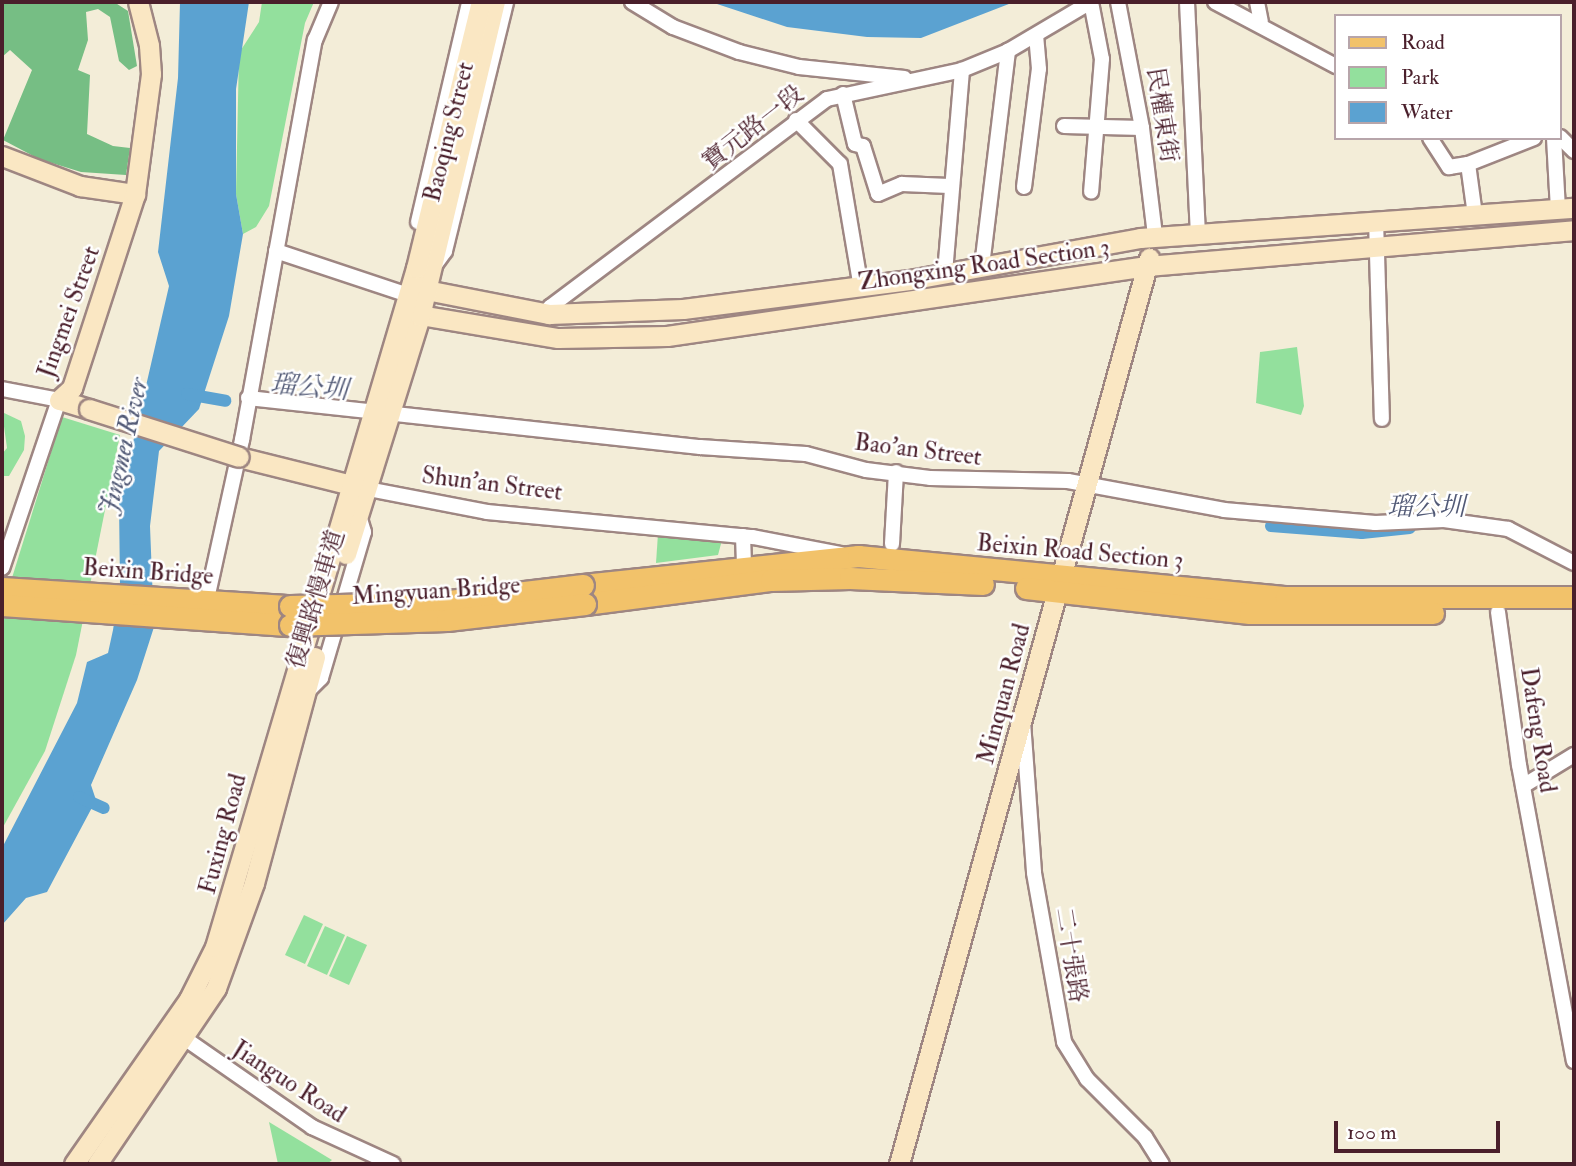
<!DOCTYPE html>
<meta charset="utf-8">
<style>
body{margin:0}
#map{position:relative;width:1576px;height:1166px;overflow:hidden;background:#f3edd8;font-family:"IM FELL Double Pica","Noto Serif TC",serif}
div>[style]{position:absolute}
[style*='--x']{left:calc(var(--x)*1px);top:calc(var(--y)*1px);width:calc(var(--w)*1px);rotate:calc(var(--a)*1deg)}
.green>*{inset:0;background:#93e09d}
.forest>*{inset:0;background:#76be84}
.water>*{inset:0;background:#5ba2d1}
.canal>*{height:12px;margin:-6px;padding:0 6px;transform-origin:6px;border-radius:6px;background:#5ba2d1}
.roads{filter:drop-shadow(2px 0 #9e8682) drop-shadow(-2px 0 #9e8682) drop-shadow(0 2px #9e8682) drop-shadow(0 -2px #9e8682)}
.street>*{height:14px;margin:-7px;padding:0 7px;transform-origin:7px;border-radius:7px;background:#fff}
.secondary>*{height:19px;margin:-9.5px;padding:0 9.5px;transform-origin:9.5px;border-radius:9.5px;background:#fae7c3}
.primary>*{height:21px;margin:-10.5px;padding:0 10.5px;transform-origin:10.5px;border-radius:10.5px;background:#f2c26a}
.bridges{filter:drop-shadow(2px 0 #9e8682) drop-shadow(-2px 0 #9e8682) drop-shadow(0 2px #9e8682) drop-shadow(0 -2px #9e8682)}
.secondary-bridge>*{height:19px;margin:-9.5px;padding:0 9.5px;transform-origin:9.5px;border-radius:9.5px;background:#fae7c3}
.primary-bridge>*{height:21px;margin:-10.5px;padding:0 10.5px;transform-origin:10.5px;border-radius:10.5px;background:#f2c26a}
span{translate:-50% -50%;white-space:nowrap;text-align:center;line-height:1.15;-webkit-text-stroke:5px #fff;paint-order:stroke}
.street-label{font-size:24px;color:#4a1f2b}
.water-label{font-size:26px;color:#525a76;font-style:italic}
.frame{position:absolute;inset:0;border:4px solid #4a1f2b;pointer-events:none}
.legend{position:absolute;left:1334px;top:14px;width:228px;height:126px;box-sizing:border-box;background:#fff;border:2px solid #b7a5aa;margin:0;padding:9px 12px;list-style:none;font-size:21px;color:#4a1f2b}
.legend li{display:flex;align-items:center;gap:14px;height:35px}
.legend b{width:35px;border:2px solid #b7a5aa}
.scale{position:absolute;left:1334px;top:1121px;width:166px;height:32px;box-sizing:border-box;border:4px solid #4a1f2b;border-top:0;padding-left:9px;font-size:21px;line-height:24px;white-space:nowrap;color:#4a1f2b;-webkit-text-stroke:5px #fff;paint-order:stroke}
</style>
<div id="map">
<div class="green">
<i style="clip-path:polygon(262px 2px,314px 2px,305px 23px,269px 206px,256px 227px,243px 234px,236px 194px,239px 53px,259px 22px)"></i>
<i style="clip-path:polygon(1297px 347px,1304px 406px,1301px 415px,1256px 403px,1260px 352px)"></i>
<i style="clip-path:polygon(2px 412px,21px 421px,25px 436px,24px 450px,9px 476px,2px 476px,2px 454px,7px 448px)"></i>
<i style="clip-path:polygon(62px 417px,120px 435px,76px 655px,45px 751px,2px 829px,2px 610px)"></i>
<i style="clip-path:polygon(658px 534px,722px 540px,718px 555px,656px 563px)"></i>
<i style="clip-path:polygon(304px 915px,323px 924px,305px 964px,285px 955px)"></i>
<i style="clip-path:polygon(325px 926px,345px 935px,327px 975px,307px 966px)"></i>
<i style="clip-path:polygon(347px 936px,367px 945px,349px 985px,329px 976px)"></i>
<i style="clip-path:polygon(269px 1122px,332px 1160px,327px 1164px,278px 1164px)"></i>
</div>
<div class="forest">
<i style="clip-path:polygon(2px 2px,114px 2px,128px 11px,137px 66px,129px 70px,119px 61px,110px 17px,98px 9px,86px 12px,88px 40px,78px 70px,90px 75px,87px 134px,113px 146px,130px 148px,126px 175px,81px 172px,39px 159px,3px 140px,32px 70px,10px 50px,2px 57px)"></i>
</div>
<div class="water">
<i style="clip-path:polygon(180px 2px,249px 2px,236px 89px,236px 194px,243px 234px,229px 316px,199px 409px,159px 451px,150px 526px,154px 627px,137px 680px,91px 785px,96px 800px,47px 892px,26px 898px,2px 925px,2px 848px,77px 703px,87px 662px,108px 653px,113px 630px,120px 585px,119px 503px,169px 286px,158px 252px,178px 78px)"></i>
<i style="clip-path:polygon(711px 2px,913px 3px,1014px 2px,921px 38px,867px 37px,787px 27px)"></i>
</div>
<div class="canal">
<i style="--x:187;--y:394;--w:39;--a:10"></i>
<i style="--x:1271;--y:526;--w:91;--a:4.4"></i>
<i style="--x:1362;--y:533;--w:48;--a:-5.9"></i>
<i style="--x:79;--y:797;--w:27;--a:24"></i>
</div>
<div class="roads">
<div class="street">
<i style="--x:632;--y:2;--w:48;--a:31.4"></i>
<i style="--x:673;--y:27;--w:71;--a:20.7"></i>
<i style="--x:739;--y:52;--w:62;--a:14"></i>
<i style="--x:799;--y:67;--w:106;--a:6"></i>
<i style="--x:1091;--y:2;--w:58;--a:79.1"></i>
<i style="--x:1102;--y:59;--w:133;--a:94.7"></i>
<i style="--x:1118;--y:2;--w:128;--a:79.2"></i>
<i style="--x:1142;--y:128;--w:109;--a:83.1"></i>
<i style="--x:1187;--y:2;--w:231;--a:87.3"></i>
<i style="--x:1215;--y:2;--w:137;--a:27.9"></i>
<i style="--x:1257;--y:2;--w:20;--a:79"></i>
<i style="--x:843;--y:94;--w:51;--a:76.5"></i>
<i style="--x:855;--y:144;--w:8;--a:14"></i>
<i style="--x:863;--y:146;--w:50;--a:72.6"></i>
<i style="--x:878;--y:194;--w:26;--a:-23"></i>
<i style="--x:902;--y:184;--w:47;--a:2.4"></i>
<i style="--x:796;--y:120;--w:62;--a:45"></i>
<i style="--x:840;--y:164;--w:126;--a:80.4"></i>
<i style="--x:1064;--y:126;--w:78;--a:1.5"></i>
<i style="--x:1560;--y:137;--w:20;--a:45"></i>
<i style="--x:1430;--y:138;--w:35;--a:57"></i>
<i style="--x:1449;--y:167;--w:19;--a:-9"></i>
<i style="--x:1468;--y:164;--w:51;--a:82.2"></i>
<i style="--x:1554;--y:138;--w:72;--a:86.8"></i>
<i style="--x:1468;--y:164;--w:71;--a:-21.5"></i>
<i style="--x:1024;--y:187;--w:119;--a:-82.8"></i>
<i style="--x:1039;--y:69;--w:33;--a:-95"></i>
<i style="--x:1376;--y:220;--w:199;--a:88.3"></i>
<i style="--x:418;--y:222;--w:226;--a:-76.9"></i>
<i style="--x:276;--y:251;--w:139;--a:18.4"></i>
<i style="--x:435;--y:265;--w:17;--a:-54"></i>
<i style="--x:445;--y:251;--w:256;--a:-76.2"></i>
<i style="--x:982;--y:266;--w:217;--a:-83.1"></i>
<i style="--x:945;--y:273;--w:204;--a:-85.2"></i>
<i style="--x:549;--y:314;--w:7;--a:-82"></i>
<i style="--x:550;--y:307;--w:346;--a:-36.9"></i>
<i style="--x:827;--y:99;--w:138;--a:-12.1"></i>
<i style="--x:962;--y:70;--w:50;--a:-22.4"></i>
<i style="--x:1008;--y:51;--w:96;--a:-30.6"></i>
<i style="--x:2;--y:389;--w:58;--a:10.9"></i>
<i style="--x:59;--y:400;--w:177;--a:108.7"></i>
<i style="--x:248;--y:398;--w:455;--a:6.2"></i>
<i style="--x:700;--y:447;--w:106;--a:3.8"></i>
<i style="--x:806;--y:454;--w:62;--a:14.9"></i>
<i style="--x:866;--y:470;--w:64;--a:7.1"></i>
<i style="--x:930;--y:478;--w:138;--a:1.2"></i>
<i style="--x:1068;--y:481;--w:159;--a:10.5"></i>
<i style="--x:1224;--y:510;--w:152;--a:4.9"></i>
<i style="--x:1375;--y:523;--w:69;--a:-2.5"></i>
<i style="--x:1444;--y:520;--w:65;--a:8"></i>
<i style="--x:1508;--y:529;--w:74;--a:27.3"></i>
<i style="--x:368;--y:489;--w:121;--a:10.9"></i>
<i style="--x:487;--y:512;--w:267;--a:5.4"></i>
<i style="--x:753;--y:537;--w:90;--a:10.9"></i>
<i style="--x:743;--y:536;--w:29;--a:88"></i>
<i style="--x:744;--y:565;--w:12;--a:14"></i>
<i style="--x:892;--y:544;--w:72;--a:-86.8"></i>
<i style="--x:209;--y:590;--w:154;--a:-77.6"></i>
<i style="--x:242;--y:440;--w:407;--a:-79.7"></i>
<i style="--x:315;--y:40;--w:41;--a:-67.2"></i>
<i style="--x:1498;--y:612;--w:154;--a:82.2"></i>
<i style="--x:1519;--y:765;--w:301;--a:79.5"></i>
<i style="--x:309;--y:690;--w:17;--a:-45"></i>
<i style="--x:321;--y:678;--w:152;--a:-73.6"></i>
<i style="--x:364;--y:532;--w:14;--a:-107"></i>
<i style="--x:1023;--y:722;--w:151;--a:85.8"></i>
<i style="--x:1034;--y:873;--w:172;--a:79.9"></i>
<i style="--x:1064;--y:1042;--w:44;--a:58.1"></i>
<i style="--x:1087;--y:1079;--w:82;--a:45"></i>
<i style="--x:1145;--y:1137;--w:32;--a:58"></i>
<i style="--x:1523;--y:786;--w:60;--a:-31.3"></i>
<i style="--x:177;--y:1033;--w:165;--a:34.8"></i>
<i style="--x:312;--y:1127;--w:89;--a:24.6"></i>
</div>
<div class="secondary">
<i style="--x:2;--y:156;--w:84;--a:21"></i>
<i style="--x:80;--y:186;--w:56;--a:8.3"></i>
<i style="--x:416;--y:288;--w:136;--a:11.1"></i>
<i style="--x:549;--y:314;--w:134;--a:-2.1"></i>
<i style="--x:683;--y:309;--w:228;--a:-7.3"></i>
<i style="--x:909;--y:280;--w:235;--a:-10.3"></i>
<i style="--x:1140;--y:238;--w:435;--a:-4"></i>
<i style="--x:408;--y:313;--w:152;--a:9.5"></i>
<i style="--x:558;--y:338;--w:109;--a:-1.1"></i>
<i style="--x:667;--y:336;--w:485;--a:-8.3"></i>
<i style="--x:1147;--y:266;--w:429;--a:-4.8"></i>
<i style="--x:89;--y:409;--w:31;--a:-163"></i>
<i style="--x:59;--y:400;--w:18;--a:-43"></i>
<i style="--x:72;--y:388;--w:204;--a:-72"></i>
<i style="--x:135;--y:194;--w:121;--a:-82.4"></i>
<i style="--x:151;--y:74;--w:29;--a:-94"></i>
<i style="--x:149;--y:45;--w:44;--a:-104.3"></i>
<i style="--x:239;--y:457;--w:128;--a:14"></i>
<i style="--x:346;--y:554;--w:249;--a:-72.7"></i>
<i style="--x:420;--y:316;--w:323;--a:-76.6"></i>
<i style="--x:74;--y:1164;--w:201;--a:-55.1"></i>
<i style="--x:189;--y:999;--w:58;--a:-63.4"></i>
<i style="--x:215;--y:947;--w:708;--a:-73.51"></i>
<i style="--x:416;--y:268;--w:274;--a:-76.3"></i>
<i style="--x:97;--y:1164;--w:212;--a:-55.9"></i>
<i style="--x:216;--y:988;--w:112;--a:-70.1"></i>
<i style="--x:254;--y:883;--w:234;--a:-74.9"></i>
<i style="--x:899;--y:1164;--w:940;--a:-74.57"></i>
</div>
<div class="primary">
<i style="--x:583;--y:585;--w:277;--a:-6"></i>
<i style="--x:858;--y:556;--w:430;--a:5.5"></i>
<i style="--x:1286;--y:597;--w:288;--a:0"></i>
<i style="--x:2;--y:588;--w:289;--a:3.6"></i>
<i style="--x:1026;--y:588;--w:225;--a:6.4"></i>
<i style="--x:1250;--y:613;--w:183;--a:0"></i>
<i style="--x:585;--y:604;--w:188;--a:-7.4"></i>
<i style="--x:771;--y:580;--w:79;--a:-1.5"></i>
<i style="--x:850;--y:578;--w:133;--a:2.6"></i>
<i style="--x:2;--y:605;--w:289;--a:4"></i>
</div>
</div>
<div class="bridges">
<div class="secondary-bridge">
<i style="--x:89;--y:409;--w:157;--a:17.7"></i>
</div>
<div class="primary-bridge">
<i style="--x:290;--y:606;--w:142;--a:-1.2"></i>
<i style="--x:432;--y:603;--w:152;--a:-6.8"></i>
<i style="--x:290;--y:625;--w:157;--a:-1.8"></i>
<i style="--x:447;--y:620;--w:139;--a:-6.6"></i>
</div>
</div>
<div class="street-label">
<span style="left:1162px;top:115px;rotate:81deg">民權東街</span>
<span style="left:753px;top:128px;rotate:-38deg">寶元路一段</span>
<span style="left:449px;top:132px;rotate:-76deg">Baoqing Street</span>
<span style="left:984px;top:265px;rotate:-8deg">Zhongxing Road Section 3</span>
<span style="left:69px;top:312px;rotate:-70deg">Jingmei Street</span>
<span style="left:918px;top:450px;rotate:7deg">Bao'an Street</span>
<span style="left:492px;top:484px;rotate:7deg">Shun’an Street</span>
<span style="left:1080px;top:552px;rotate:5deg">Beixin Road Section 3</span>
<span style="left:148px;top:572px;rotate:4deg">Beixin Bridge</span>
<span style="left:436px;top:591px;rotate:-4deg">Mingyuan Bridge</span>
<span style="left:316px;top:599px;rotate:-73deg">復興路慢車道</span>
<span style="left:1004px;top:694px;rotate:-75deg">Minquan Road</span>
<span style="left:1538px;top:730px;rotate:81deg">Dafeng Road</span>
<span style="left:223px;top:834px;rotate:-75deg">Fuxing Road</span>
<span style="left:1071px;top:955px;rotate:81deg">二十張路</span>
<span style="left:289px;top:1082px;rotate:33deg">Jianguo Road</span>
</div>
<div class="water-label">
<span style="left:309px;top:388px;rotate:5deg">瑠公圳</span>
<span style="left:125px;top:447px;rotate:-77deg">Jingmei River</span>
<span style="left:1426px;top:508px">瑠公圳</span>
</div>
<div class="frame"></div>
<ul class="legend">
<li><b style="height:9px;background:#f2c26a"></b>Road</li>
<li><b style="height:19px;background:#93e09d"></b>Park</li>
<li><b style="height:19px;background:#5ba2d1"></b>Water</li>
</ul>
<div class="scale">100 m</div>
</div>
